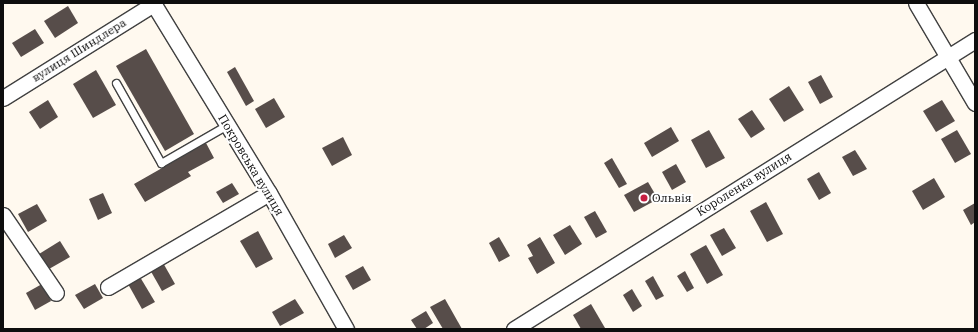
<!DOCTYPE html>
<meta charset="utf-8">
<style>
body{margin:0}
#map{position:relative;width:978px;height:332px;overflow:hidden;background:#fff9ef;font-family:"IBM Plex Serif",serif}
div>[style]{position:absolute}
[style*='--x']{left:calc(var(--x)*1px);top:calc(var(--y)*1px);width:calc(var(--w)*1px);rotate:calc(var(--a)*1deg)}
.building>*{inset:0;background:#574d4a}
.roads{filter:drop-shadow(1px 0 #414141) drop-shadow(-1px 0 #414141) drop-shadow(0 1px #414141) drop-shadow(0 -1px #414141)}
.service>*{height:7px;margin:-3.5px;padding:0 3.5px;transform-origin:3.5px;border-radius:3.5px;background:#fff}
.minor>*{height:15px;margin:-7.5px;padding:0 7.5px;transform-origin:7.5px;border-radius:7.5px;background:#fff}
.dots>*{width:11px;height:11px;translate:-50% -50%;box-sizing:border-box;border:2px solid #fff;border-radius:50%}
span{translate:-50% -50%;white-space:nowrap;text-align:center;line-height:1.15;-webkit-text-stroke:4px #fff;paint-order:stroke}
.street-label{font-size:12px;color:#0e0e0e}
.poi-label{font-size:12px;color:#0e0e0e}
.left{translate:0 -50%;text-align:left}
.frame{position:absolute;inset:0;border:4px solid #0e0e0e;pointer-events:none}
</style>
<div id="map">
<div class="building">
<i style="clip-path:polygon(68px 6px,78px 23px,55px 38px,44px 21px)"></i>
<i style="clip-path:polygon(35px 29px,44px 43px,21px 57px,12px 43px)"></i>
<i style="clip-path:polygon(146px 49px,194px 134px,165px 151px,116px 66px)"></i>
<i style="clip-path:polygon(235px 67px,254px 101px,246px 106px,227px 72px)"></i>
<i style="clip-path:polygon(96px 70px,116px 105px,93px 118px,73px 84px)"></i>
<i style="clip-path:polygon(821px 75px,833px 97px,820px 104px,808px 82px)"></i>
<i style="clip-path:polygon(789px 86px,804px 110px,784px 122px,769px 99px)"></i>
<i style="clip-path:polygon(274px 98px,285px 117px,266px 128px,255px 109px)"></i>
<i style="clip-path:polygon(48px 100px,58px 117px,40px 129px,29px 112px)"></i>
<i style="clip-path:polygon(942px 100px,955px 121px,936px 132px,923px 111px)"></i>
<i style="clip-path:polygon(752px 110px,765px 129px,751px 138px,738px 119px)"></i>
<i style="clip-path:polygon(671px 127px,679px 141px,652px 157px,644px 143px)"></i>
<i style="clip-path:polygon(709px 130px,725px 158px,706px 168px,691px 140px)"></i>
<i style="clip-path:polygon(957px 130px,971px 154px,955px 163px,941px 139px)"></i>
<i style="clip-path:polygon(343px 137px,352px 155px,332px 166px,322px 148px)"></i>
<i style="clip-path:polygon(206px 143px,214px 158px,188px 172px,191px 176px,145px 202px,134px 184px)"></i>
<i style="clip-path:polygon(855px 150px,867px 169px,853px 176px,842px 157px)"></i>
<i style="clip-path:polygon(612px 158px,627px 184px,619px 188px,604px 163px)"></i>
<i style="clip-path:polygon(676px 164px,686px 182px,672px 190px,662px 172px)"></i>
<i style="clip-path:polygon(819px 172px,831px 193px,819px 200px,807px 179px)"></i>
<i style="clip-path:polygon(934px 178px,945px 197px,923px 210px,912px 191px)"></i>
<i style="clip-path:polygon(648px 182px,658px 199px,634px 212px,624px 195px)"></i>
<i style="clip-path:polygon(232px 183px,239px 194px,223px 203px,216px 192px)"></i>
<i style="clip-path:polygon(103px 193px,112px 213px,98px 220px,89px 199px)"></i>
<i style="clip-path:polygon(766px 202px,783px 234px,767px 242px,750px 211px)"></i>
<i style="clip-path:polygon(975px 203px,975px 222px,971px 225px,963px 210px)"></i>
<i style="clip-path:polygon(37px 204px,47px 221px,28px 232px,18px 214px)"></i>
<i style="clip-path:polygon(595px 211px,607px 232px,596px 238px,584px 217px)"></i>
<i style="clip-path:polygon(570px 225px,582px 244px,565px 255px,553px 235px)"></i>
<i style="clip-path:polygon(724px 228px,736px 248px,722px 256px,710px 235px)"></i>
<i style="clip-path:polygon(258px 231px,273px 259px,256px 268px,240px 241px)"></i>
<i style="clip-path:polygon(344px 235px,352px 248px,335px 258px,328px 244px)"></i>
<i style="clip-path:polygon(499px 237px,510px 256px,499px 262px,489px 243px)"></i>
<i style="clip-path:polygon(540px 237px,555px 263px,537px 274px,528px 258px,533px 256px,527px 245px)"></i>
<i style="clip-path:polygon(60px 241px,70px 257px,49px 269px,39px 254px)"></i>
<i style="clip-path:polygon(706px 245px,723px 275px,707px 284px,690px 254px)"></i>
<i style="clip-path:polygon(162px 261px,175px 284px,162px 291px,149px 268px)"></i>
<i style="clip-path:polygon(363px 266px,371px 280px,353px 290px,345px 276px)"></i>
<i style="clip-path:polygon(685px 271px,694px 288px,687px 292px,677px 276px)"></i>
<i style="clip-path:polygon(653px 276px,664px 296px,656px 300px,645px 281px)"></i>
<i style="clip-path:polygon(140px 277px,155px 302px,142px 309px,128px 284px)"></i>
<i style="clip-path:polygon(42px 284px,51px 301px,35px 310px,26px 293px)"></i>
<i style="clip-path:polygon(95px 284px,103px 298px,84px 309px,75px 295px)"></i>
<i style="clip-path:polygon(632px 289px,642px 306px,633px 312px,623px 295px)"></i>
<i style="clip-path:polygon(295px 299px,304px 313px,280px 326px,272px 312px)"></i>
<i style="clip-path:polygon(445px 299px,462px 329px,443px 329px,430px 307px)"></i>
<i style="clip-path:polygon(591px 304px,605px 328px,602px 329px,581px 329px,573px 315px)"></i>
<i style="clip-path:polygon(426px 311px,433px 323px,424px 329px,417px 329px,411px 320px)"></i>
</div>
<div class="roads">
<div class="service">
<i style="--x:116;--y:83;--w:92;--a:60.6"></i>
<i style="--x:161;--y:163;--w:76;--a:-29.9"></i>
</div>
<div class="minor">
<i style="--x:153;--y:3;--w:223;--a:58.6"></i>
<i style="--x:269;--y:193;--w:156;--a:60.5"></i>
<i style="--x:916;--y:3;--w:116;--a:59.5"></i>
<i style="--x:3;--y:98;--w:179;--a:-32"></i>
<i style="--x:3;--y:215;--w:94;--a:55.8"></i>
<i style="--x:108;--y:287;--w:186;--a:-30.3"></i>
<i style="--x:514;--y:329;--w:544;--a:-32.08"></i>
</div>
</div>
<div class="dots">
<i style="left:644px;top:198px;background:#c61e41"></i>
</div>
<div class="street-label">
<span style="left:79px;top:50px;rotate:-32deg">вулиця Шиндлера</span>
<span style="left:251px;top:165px;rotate:59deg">Покровська вулиця</span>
<span style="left:744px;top:184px;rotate:-32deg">Короленка вулиця</span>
</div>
<div class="poi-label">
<span class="left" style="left:652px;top:198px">Ольвія</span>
</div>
<div class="frame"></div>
</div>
